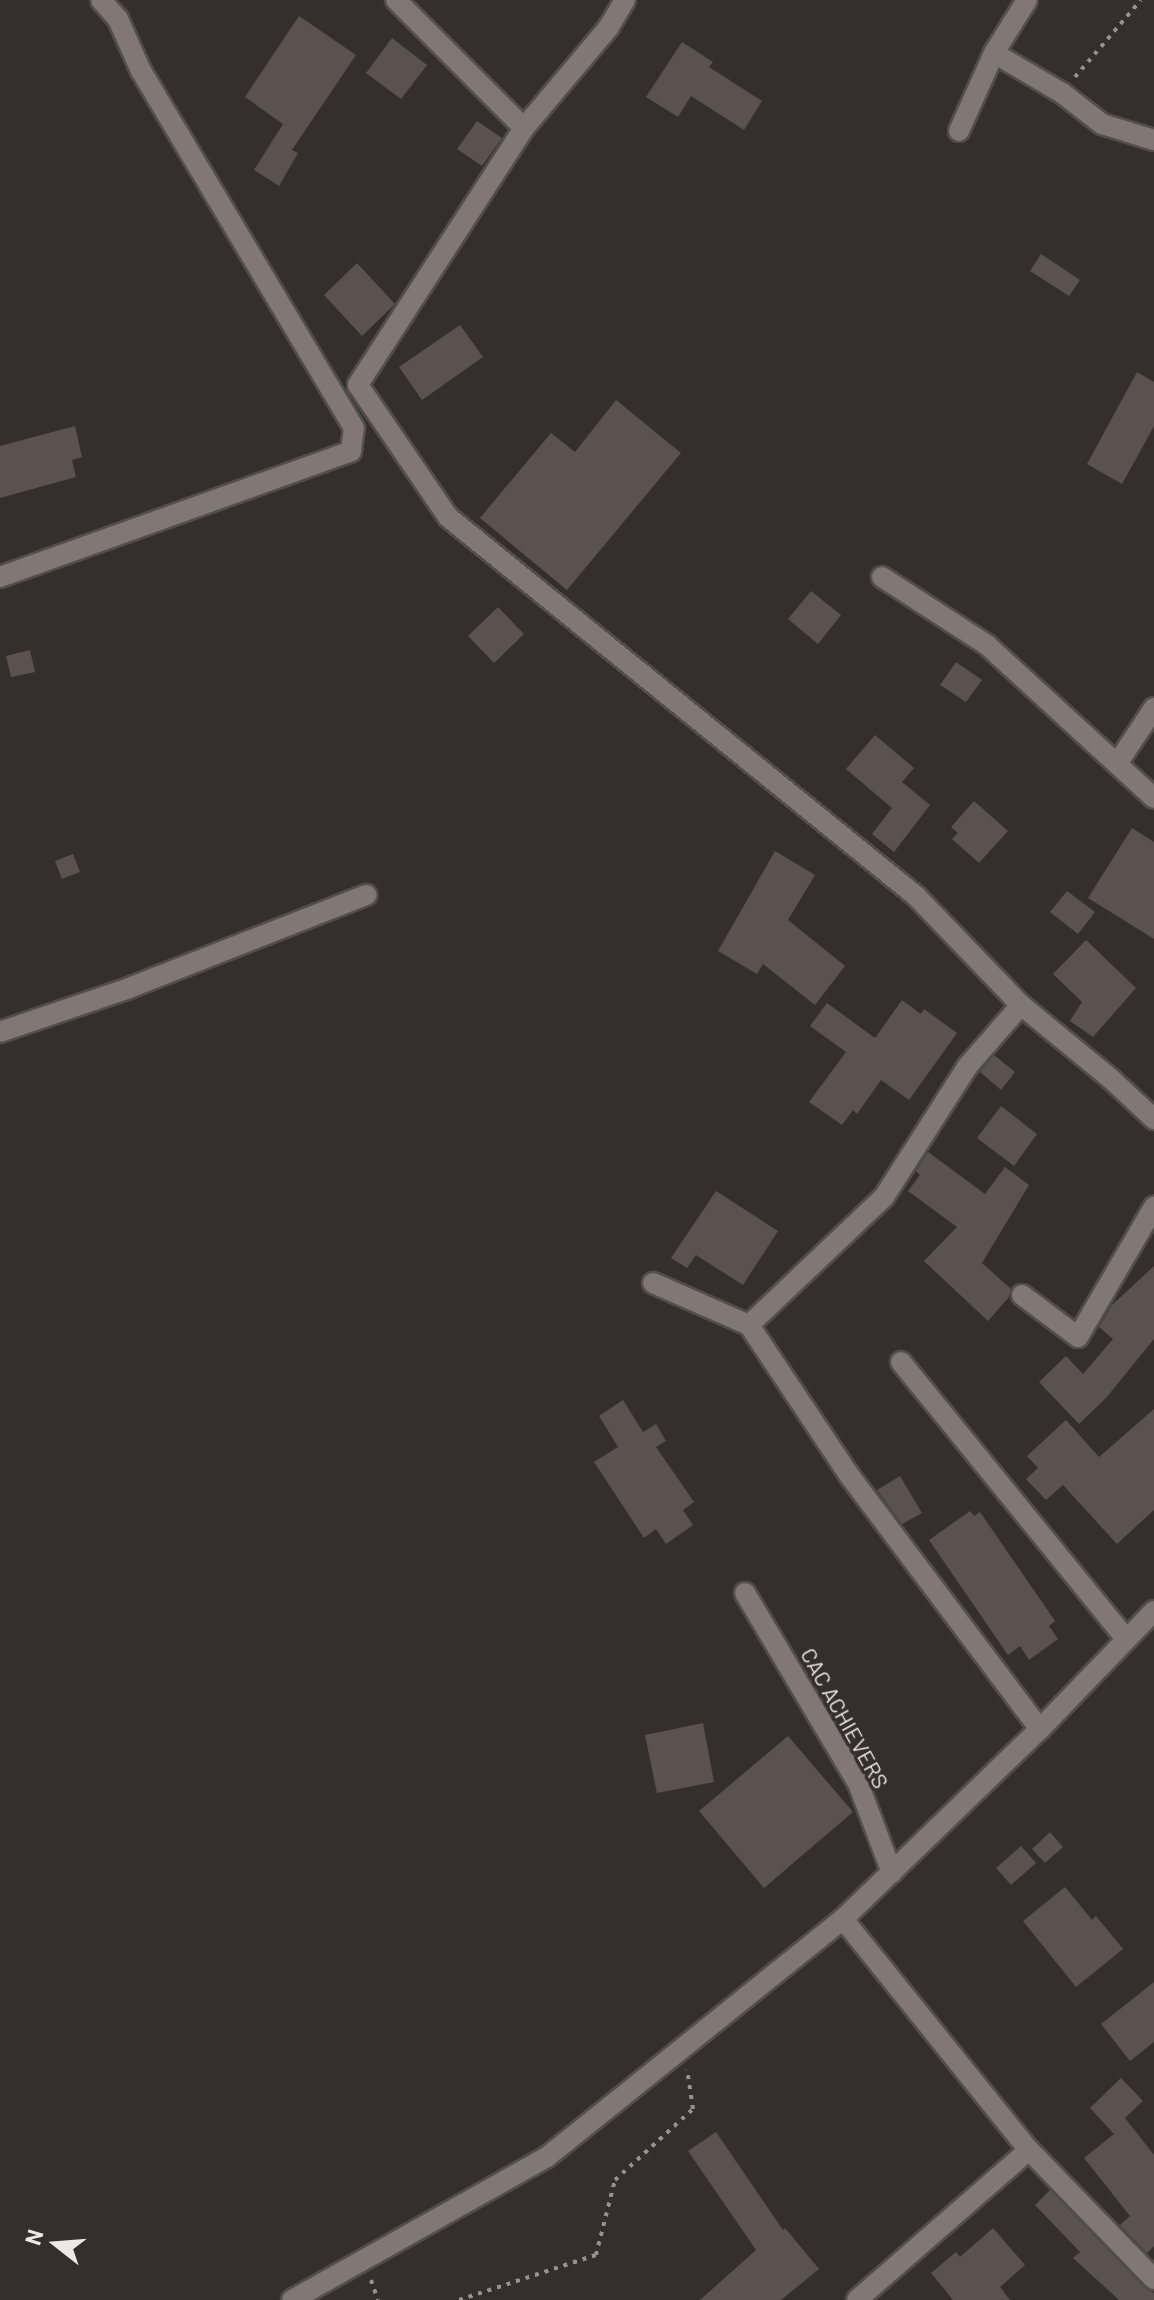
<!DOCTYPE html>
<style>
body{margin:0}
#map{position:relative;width:1154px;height:2300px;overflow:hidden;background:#362e2c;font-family:Barlow,sans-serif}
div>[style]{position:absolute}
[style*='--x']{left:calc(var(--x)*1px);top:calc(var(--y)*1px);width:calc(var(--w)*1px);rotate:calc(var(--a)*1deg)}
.building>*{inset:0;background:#5b5250}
.path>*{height:4px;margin-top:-2px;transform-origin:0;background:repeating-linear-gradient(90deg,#97918f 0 4px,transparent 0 10px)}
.roads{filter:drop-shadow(2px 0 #534d4b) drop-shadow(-2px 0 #534d4b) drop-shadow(0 2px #534d4b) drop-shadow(0 -2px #534d4b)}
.minor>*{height:20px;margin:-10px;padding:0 10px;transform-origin:10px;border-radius:10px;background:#817775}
span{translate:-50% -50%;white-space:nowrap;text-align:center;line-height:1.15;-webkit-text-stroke:7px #362e2c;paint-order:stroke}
.street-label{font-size:22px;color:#ede8e6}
.north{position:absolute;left:16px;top:2204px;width:80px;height:80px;-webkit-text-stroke:6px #362e2c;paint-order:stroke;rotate:287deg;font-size:22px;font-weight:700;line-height:32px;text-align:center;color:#ede8e6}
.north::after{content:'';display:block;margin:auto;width:28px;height:36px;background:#ede8e6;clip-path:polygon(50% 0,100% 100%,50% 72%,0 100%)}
</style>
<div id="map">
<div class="building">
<i style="clip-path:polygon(299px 16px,356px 55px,292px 150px,298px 153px,279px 186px,254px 170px,283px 124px,245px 97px)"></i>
<i style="clip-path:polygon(392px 38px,427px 65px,401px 99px,366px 73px)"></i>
<i style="clip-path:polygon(682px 42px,713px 62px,709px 67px,762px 101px,744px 130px,691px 96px,678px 117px,646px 97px)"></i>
<i style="clip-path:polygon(477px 121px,502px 138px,482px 166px,457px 149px)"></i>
<i style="clip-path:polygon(1041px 254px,1080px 280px,1069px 296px,1030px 271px)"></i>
<i style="clip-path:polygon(357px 263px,395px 304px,362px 336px,324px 295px)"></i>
<i style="clip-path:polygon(460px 325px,483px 357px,422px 400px,399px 367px)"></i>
<i style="clip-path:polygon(1137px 372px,1154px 382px,1154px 426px,1122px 484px,1087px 464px)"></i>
<i style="clip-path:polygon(616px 400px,681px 453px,567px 590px,480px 518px,551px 433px,575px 452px)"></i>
<i style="clip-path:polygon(75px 426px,82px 457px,72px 460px,76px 477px,0 498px,0 446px)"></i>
<i style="clip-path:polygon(811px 591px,841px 615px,818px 644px,788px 619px)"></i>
<i style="clip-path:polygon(498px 607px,524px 634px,494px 663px,468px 636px)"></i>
<i style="clip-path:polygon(30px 650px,35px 672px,11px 677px,6px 656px)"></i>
<i style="clip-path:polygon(956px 662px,982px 680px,966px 702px,940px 685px)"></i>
<i style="clip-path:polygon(875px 735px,914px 768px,902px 782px,930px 805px,894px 852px,872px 834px,892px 808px,846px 769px)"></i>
<i style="clip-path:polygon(974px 801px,1008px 831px,979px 863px,952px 839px,958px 833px,951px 827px)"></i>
<i style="clip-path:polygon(1132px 828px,1154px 842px,1154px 939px,1088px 898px)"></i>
<i style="clip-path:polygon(775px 851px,815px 875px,788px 920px,845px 966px,815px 1005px,763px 964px,757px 974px,718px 951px)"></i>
<i style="clip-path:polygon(73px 854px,80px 872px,62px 879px,55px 861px)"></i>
<i style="clip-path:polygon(1067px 891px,1095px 912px,1078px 934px,1050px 912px)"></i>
<i style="clip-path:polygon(1086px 940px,1136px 988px,1093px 1037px,1070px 1021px,1082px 1002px,1053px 974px)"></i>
<i style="clip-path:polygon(902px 1000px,921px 1014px,924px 1009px,957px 1033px,909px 1100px,881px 1080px,857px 1114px,853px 1110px,842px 1125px,809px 1102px,846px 1052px,810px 1026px,827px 1003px,875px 1038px)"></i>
<i style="clip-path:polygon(994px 1055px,1015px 1072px,1001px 1090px,980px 1072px)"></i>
<i style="clip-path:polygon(1001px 1106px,1037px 1134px,1014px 1166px,977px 1138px)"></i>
<i style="clip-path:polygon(928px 1152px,985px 1194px,1005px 1167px,1029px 1185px,982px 1263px,1011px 1289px,1009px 1297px,988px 1321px,924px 1261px,957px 1227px,908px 1191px,920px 1175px,916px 1171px)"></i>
<i style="clip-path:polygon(716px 1191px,778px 1231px,743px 1285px,696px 1255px,687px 1268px,671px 1258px)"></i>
<i style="clip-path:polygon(1154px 1266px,1154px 1339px,1106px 1398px,1079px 1424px,1039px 1382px,1066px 1356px,1083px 1374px,1113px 1339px,1099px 1327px,1112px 1305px)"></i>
<i style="clip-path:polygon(623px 1400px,643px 1432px,656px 1424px,666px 1441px,656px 1447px,694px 1502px,683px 1510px,693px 1525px,666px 1544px,656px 1529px,644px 1538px,594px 1462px,618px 1447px,599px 1416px)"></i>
<i style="clip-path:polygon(1154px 1409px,1154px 1510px,1117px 1544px,1063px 1485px,1046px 1500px,1026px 1479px,1038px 1468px,1027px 1456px,1066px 1420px,1099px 1457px)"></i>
<i style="clip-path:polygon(900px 1476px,922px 1513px,902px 1524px,877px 1490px)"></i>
<i style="clip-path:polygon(970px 1511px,974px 1516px,980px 1512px,1055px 1621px,1049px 1626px,1058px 1639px,1029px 1660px,1020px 1646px,1008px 1655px,929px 1540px)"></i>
<i style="clip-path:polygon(703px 1723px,714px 1782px,657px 1793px,645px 1735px)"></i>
<i style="clip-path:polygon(788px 1736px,853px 1812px,764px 1888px,699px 1811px)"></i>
<i style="clip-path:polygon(1050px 1832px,1063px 1847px,1045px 1863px,1032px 1849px)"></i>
<i style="clip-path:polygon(1021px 1846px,1036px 1863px,1011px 1885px,996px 1868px)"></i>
<i style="clip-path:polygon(1065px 1887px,1092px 1920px,1096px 1916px,1123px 1949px,1076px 1987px,1023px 1921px)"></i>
<i style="clip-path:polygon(1154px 1982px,1154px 2042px,1130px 2061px,1101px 2024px)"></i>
<i style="clip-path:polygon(1121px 2078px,1143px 2101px,1125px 2118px,1154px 2155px,1154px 2246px,1147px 2253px,1120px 2225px,1130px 2216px,1084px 2158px,1114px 2134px,1090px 2108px)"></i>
<i style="clip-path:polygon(716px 2132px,783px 2230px,785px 2228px,819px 2269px,781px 2300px,700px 2300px,756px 2250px,688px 2151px)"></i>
<i style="clip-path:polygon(1050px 2190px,1145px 2288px,1154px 2293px,1154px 2300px,1119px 2300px,1073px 2258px,1080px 2252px,1035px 2205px)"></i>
<i style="clip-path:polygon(993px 2228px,1025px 2265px,1000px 2287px,1010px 2300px,953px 2300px,931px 2273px,956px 2252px,960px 2257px)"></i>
</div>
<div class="path">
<i style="--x:1075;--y:77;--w:101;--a:-49.4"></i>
<i style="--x:371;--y:2280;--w:21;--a:71"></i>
<i style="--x:459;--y:2300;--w:144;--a:-18.2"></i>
<i style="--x:596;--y:2255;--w:77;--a:-75.8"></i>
<i style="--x:615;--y:2180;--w:105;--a:-42.3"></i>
<i style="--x:693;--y:2109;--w:40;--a:-98.5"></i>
</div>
<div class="roads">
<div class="minor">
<i style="--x:396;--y:0;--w:181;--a:45"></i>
<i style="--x:625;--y:0;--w:31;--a:121"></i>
<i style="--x:609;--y:27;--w:132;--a:130.1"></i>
<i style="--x:524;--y:128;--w:306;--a:122.9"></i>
<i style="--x:358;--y:385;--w:160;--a:55.7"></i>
<i style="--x:448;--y:517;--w:602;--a:39"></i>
<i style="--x:916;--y:896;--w:151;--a:46.1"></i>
<i style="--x:1021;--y:1005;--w:117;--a:39.4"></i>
<i style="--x:1111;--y:1079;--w:59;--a:42.9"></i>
<i style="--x:994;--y:53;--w:79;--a:30.5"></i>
<i style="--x:1062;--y:93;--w:51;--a:37.8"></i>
<i style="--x:1102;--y:124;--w:54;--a:17.1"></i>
<i style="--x:959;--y:131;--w:85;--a:-65.8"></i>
<i style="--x:994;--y:53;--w:62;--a:-58.1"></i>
<i style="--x:0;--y:577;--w:373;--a:-19.7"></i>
<i style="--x:351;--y:451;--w:23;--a:-83"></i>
<i style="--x:354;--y:428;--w:416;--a:-120.8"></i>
<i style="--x:141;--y:71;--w:57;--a:-113.9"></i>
<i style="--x:118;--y:19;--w:25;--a:-132"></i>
<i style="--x:882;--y:577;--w:125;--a:32.9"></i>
<i style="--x:987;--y:645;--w:226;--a:42.5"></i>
<i style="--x:1117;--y:764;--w:67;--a:-56.5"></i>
<i style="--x:0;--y:1032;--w:136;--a:-18.8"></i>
<i style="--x:129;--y:988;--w:255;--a:-21.4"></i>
<i style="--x:653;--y:1283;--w:105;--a:23.6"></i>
<i style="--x:749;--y:1325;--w:180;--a:56.3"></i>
<i style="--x:849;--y:1475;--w:318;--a:53.1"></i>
<i style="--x:1022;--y:1295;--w:70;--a:36.9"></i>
<i style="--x:1078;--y:1337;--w:151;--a:-59.7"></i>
<i style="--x:749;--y:1325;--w:186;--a:-43.5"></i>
<i style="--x:884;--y:1197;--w:154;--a:-57.4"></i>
<i style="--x:967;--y:1067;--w:82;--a:-48.9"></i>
<i style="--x:901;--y:1362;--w:355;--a:50.9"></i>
<i style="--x:745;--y:1593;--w:221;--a:59.3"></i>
<i style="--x:858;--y:1783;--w:96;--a:69.3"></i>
<i style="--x:843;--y:1919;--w:297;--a:51.2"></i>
<i style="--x:1029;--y:2150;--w:180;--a:45.9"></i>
<i style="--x:292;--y:2300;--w:292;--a:-29.3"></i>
<i style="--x:547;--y:2157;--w:380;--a:-38.8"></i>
<i style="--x:843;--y:1919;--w:274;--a:-44"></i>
<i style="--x:1040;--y:1729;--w:164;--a:-46"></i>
<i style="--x:857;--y:2300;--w:228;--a:-41.1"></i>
</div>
</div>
<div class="street-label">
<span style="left:845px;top:1718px;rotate:61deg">CAC ACHIEVERS</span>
</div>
<div class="north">N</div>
</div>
